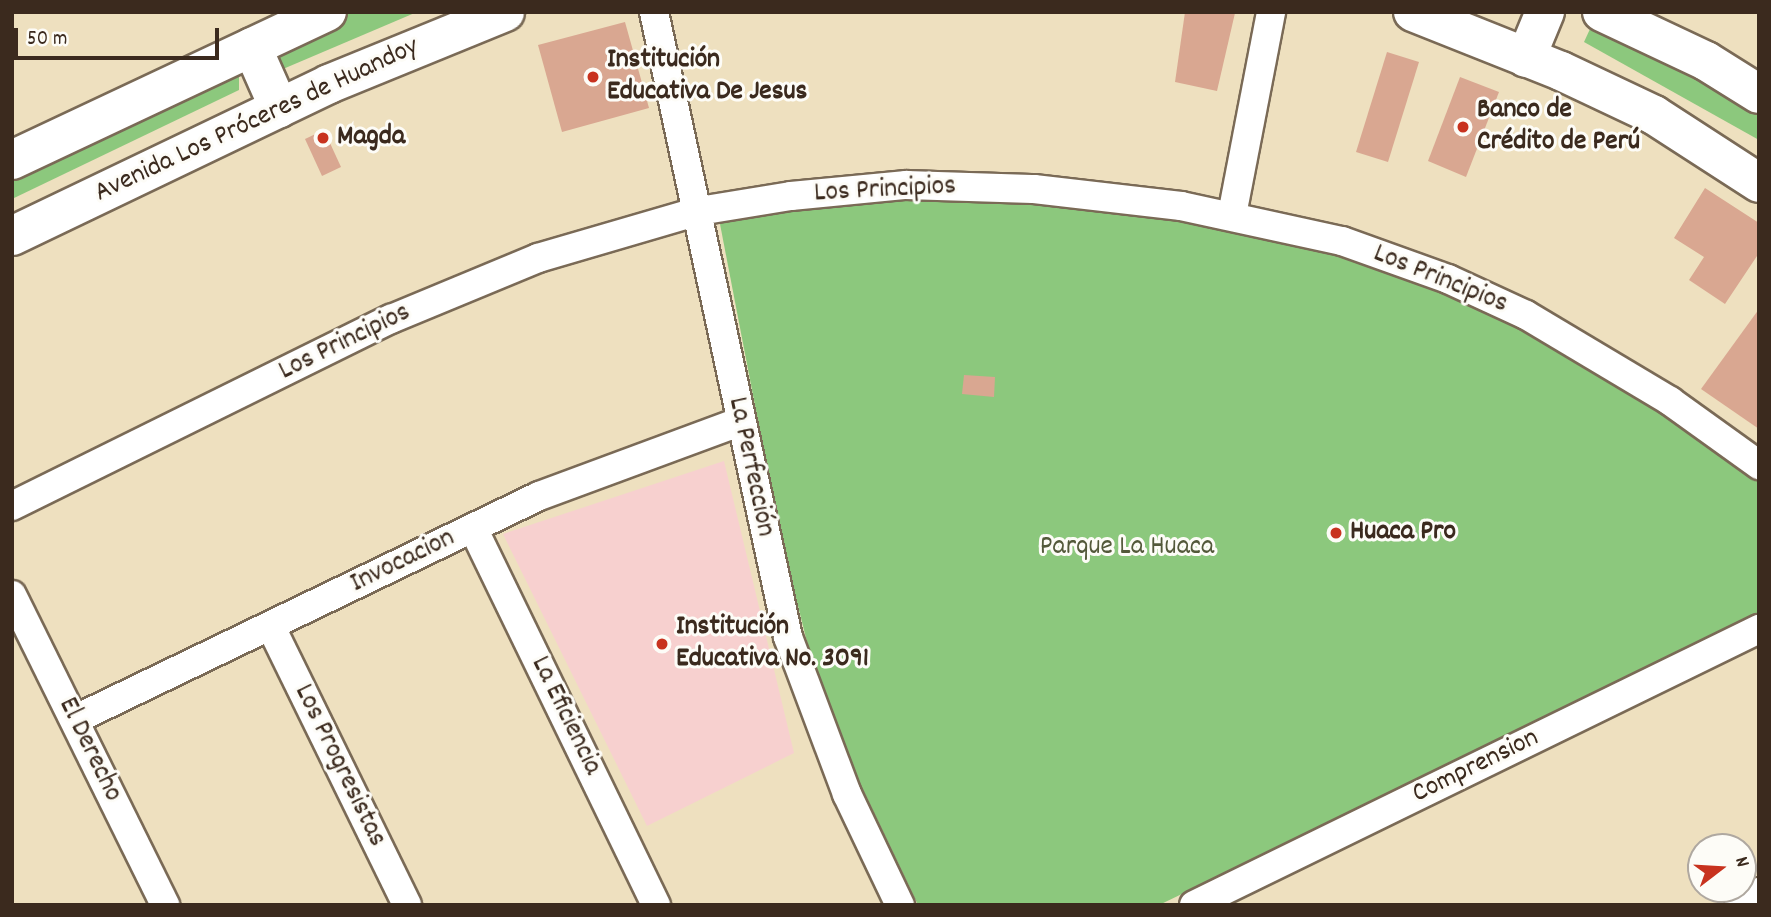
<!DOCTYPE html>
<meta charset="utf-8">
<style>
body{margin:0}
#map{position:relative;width:1771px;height:917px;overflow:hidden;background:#eee0bf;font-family:Dekko,sans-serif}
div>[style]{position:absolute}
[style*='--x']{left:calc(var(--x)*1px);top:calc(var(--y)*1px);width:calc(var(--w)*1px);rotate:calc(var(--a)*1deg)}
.built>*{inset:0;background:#f7d0cf}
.green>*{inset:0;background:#8cc87d}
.building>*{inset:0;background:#d9a791}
.roads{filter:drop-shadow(2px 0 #7a6a56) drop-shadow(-2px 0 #7a6a56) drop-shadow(0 2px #7a6a56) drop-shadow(0 -2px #7a6a56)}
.street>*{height:28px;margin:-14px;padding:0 14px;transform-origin:14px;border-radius:14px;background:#fff}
.secondary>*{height:38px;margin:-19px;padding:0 19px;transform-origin:19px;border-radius:19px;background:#fff}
.dots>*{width:19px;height:19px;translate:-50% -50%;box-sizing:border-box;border:4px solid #fdfcf7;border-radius:50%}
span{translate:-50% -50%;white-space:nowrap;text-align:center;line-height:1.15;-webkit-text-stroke:6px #fdfcf7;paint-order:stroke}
.poi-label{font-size:28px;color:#3b2a1e;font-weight:700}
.left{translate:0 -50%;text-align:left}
.street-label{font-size:28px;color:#3b2a1e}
.park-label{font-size:28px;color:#53593a}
.frame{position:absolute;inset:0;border:14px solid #3b2a1e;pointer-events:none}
.north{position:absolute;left:1687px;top:833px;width:70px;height:70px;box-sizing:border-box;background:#fdfcf7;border:2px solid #afa8a0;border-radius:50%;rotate:73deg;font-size:19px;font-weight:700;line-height:28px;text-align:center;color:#3b2a1e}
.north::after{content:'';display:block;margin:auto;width:24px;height:32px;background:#c8321e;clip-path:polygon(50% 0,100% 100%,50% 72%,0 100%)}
.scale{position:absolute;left:14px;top:28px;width:205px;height:32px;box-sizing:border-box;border:4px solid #3b2a1e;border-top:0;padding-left:9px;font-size:21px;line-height:24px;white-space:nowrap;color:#3b2a1e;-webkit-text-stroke:5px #fdfcf7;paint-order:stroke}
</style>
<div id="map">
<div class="built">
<i style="clip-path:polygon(724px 461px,794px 753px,647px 826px,503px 534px)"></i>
</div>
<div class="green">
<i style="clip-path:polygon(336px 12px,417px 12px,283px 69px,271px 40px)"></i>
<i style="clip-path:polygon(1596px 16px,1759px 106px,1759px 140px,1584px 42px)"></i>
<i style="clip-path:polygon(239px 71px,239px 90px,12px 199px,12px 167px)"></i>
<i style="clip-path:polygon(927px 194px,1124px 207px,1329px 252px,1437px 287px,1523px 324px,1651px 401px,1759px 480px,1759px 617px,1159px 905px,918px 905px,834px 729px,806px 638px,779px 530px,720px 224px,733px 213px)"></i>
</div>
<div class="building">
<i style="clip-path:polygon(1185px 12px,1235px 13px,1217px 91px,1175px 82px)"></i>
<i style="clip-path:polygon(625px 22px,649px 108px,562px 132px,538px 45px)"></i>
<i style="clip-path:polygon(1387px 52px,1419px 62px,1388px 162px,1356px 152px)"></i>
<i style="clip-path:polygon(1460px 77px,1499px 92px,1466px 177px,1428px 161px)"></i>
<i style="clip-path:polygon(324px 130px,341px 167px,322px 176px,305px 139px)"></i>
<i style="clip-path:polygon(1705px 188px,1759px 223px,1759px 253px,1725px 304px,1689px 280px,1704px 257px,1674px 238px)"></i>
<i style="clip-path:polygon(1759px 309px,1759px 429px,1701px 389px)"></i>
<i style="clip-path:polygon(964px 375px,995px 377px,994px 397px,962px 394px)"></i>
</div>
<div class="roads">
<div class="street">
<i style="--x:654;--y:12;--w:639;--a:77.9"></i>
<i style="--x:788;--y:637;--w:168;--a:69.4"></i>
<i style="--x:847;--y:794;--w:123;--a:64.5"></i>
<i style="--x:1232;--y:215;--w:207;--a:-79.1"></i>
<i style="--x:12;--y:506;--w:423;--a:-26.3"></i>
<i style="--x:391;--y:319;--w:159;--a:-22.5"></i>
<i style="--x:538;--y:258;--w:168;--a:-16.3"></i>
<i style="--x:699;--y:211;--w:93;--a:-9.3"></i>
<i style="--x:791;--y:196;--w:116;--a:-5.5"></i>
<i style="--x:906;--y:185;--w:128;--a:1.8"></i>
<i style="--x:1034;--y:189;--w:148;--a:6.6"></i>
<i style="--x:1181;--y:206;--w:165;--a:12.3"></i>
<i style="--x:1342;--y:241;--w:113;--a:19.7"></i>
<i style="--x:1448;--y:279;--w:86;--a:24.8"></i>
<i style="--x:1526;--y:315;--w:168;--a:30.8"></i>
<i style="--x:1670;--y:401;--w:110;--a:35.7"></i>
<i style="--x:473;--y:528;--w:419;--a:64.1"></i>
<i style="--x:12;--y:595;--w:346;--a:63.7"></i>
<i style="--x:271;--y:627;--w:309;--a:63.9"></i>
<i style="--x:74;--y:720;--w:516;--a:-25.72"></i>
<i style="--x:539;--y:496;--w:213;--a:-20.3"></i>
<i style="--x:1194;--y:905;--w:629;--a:-26.04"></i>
</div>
<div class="secondary">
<i style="--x:1413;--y:12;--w:159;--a:21.7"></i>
<i style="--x:1561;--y:71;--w:103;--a:25.3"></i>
<i style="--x:1654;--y:115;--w:125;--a:32.9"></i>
<i style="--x:1602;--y:12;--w:115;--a:25.2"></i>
<i style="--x:1706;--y:61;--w:62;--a:31.9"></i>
<i style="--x:252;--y:47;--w:67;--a:66.1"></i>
<i style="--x:1526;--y:58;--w:50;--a:-67.6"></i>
<i style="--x:12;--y:160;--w:348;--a:-25.2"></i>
<i style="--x:12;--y:236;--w:352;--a:-25.6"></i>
<i style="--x:329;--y:84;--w:190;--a:-22.2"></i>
<i style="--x:1744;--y:905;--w:17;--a:-28"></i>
</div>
</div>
<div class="dots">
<i style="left:593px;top:77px;background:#c8321e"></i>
<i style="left:1463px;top:127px;background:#c8321e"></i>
<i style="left:323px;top:138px;background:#c8321e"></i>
<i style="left:1336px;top:533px;background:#c8321e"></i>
<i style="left:662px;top:644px;background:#c8321e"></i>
</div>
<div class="poi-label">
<span class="left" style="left:607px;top:77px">Institución<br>Educativa De Jesus</span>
<span class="left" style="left:1477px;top:127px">Banco de<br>Crédito de Perú</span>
<span class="left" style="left:337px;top:138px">Magda</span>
<span class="left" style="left:1350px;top:533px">Huaca Pro</span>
<span class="left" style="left:676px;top:644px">Institución<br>Educativa No. 3091</span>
</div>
<div class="street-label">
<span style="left:257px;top:121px;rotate:-25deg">Avenida Los Próceres de Huandoy</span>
<span style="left:885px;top:191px;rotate:-3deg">Los Principios</span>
<span style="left:1440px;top:280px;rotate:22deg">Los Principios</span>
<span style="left:345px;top:343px;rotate:-26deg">Los Principios</span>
<span style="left:750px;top:467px;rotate:78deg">La Perfección</span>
<span style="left:403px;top:562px;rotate:-26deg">Invocacion</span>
<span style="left:565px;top:716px;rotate:64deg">La Eficiencia</span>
<span style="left:89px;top:750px;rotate:64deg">El Derecho</span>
<span style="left:339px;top:766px;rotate:64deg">Los Progresistas</span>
<span style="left:1476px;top:767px;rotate:-26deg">Comprension</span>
</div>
<div class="park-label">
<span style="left:1127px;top:548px">Parque La Huaca</span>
</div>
<div class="frame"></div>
<div class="north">N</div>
<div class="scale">50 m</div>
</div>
